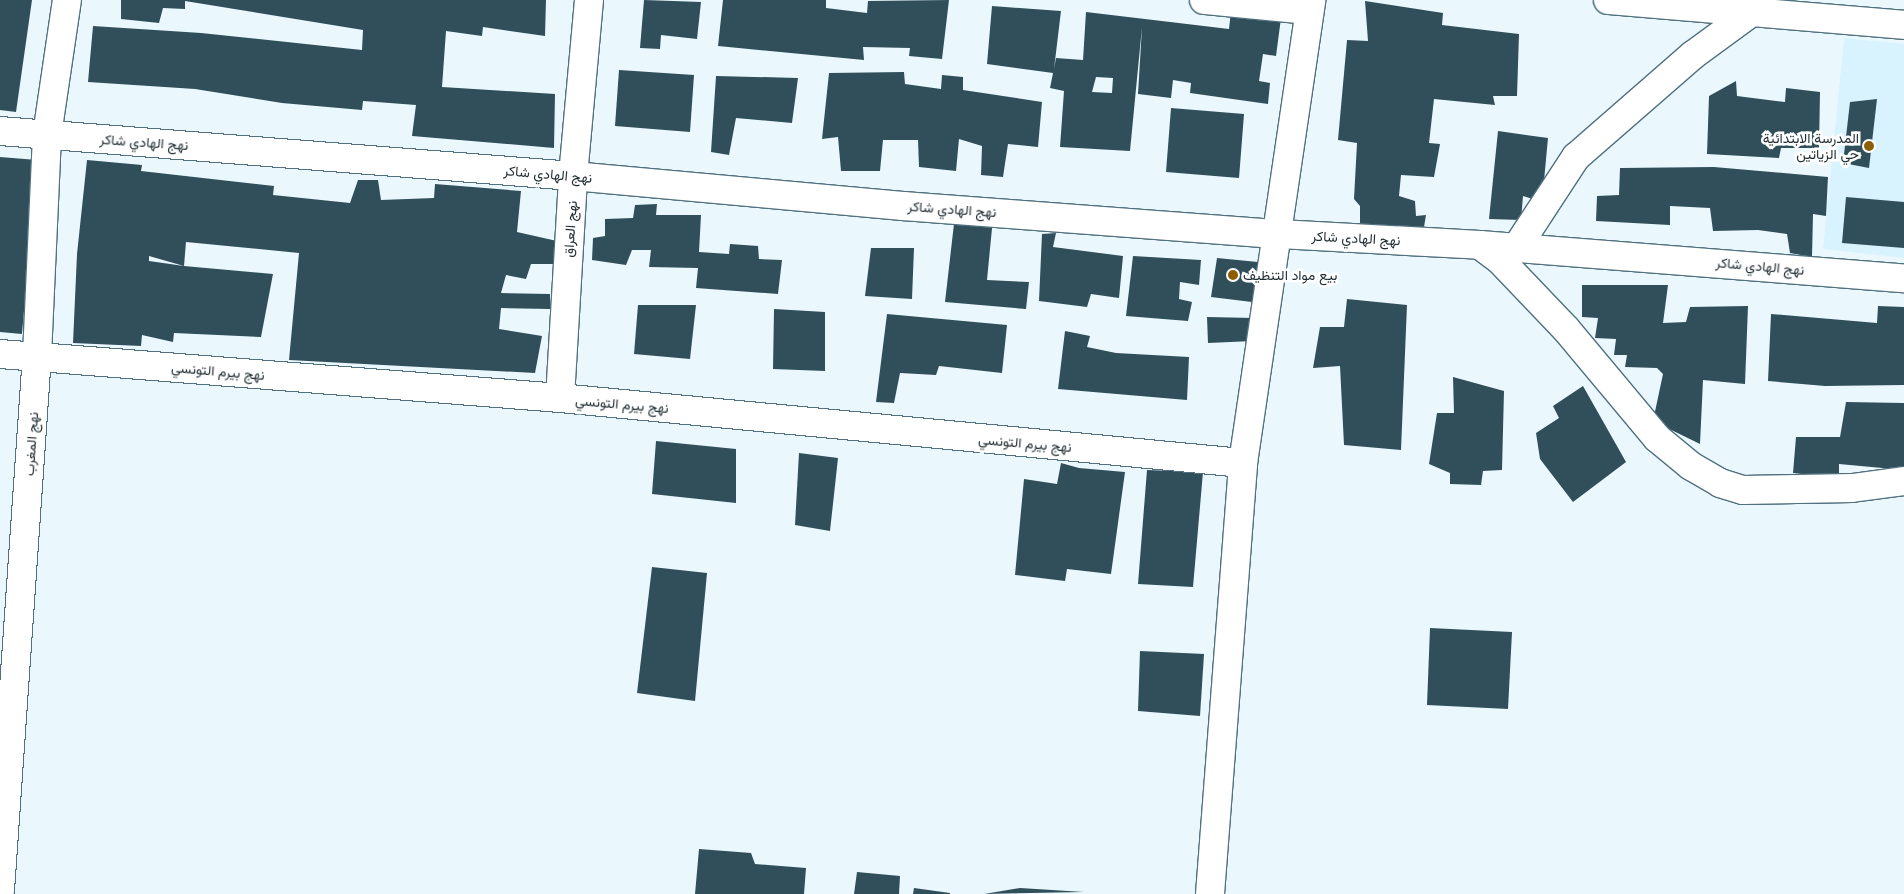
<!DOCTYPE html>
<meta charset="utf-8">
<style>
body{margin:0}
#map{position:relative;width:1904px;height:894px;overflow:hidden;background:#eaf8fe;font-family:Poppins,Vazirmatn,sans-serif}
div>[style]{position:absolute}
[style*='--x']{left:calc(var(--x)*1px);top:calc(var(--y)*1px);width:calc(var(--w)*1px);rotate:calc(var(--a)*1deg)}
.built>*{inset:0;background:#d9f3fe}
.building>*{inset:0;background:#304f5b}
.roads{filter:drop-shadow(1px 0 #51717e) drop-shadow(-1px 0 #51717e) drop-shadow(0 1px #51717e) drop-shadow(0 -1px #51717e)}
.street>*{height:28px;margin:-14px;padding:0 14px;transform-origin:14px;border-radius:14px;background:#fff}
.dots>*{width:14px;height:14px;translate:-50% -50%;box-sizing:border-box;border:2px solid #fff;border-radius:50%}
span{translate:-50% -50%;white-space:nowrap;text-align:center;line-height:1.15;-webkit-text-stroke:5px #fff;paint-order:stroke}
.poi-label{font-size:14px;color:#1f2c32}
.right{translate:-100% -50%;text-align:right}
.left{translate:0 -50%;text-align:left}
.street-label{font-size:14px;color:#1f2c32}
</style>
<div id="map">
<div class="built">
<i style="clip-path:polygon(1844px 38px,1904px 44px,1904px 258px,1823px 249px)"></i>
</div>
<div class="building">
<i style="clip-path:polygon(0 0,32px 0,16px 112px,0 110px)"></i>
<i style="clip-path:polygon(121px 0,546px 0,545px 36px,483px 27px,482px 36px,446px 31px,442px 87px,555px 94px,554px 148px,412px 136px,416px 105px,363px 101px,362px 110px,282px 103px,195px 89px,88px 82px,93px 26px,201px 33px,362px 50px,363px 30px,185px 1px,185px 9px,163px 8px,159px 23px,121px 19px)"></i>
<i style="clip-path:polygon(644px 0,701px 2px,697px 39px,661px 35px,660px 49px,640px 48px)"></i>
<i style="clip-path:polygon(723px 0,826px 0,826px 8px,867px 13px,868px 1px,949px 0,942px 59px,909px 56px,910px 48px,863px 47px,864px 60px,718px 46px)"></i>
<i style="clip-path:polygon(1365px 1px,1443px 13px,1442px 25px,1519px 34px,1517px 96px,1493px 96px,1495px 105px,1434px 99px,1429px 143px,1440px 144px,1434px 177px,1401px 175px,1399px 196px,1415px 201px,1416px 216px,1426px 215px,1423px 233px,1360px 231px,1360px 206px,1354px 199px,1357px 143px,1338px 140px,1347px 40px,1368px 41px)"></i>
<i style="clip-path:polygon(evenodd,992px 6px,1061px 11px,1054px 69px,1056px 58px,1083px 60px,1086px 12px,1229px 29px,1231px 11px,1281px 18px,1276px 56px,1263px 54px,1259px 81px,1270px 83px,1268px 104px,1190px 93px,1191px 83px,1173px 80px,1171px 98px,1138px 94px,1142px 27px,1130px 151px,1060px 147px,1064px 91px,1050px 88px,1053px 73px,987px 64px,992px 6px,1096px 77px,1113px 78px,1112px 93px,1092px 92px,1096px 77px)"></i>
<i style="clip-path:polygon(619px 70px,694px 75px,690px 132px,615px 126px)"></i>
<i style="clip-path:polygon(904px 72px,905px 84px,941px 89px,942px 75px,963px 77px,963px 90px,1042px 102px,1038px 147px,1008px 144px,1003px 177px,981px 175px,982px 146px,959px 139px,956px 171px,919px 167px,918px 140px,883px 140px,880px 171px,841px 171px,838px 137px,822px 139px,829px 73px)"></i>
<i style="clip-path:polygon(716px 76px,798px 78px,792px 123px,736px 118px,729px 155px,711px 152px)"></i>
<i style="clip-path:polygon(1736px 81px,1737px 96px,1785px 102px,1786px 88px,1820px 92px,1819px 148px,1781px 148px,1779px 158px,1707px 154px,1709px 96px)"></i>
<i style="clip-path:polygon(1877px 99px,1869px 168px,1843px 163px,1850px 102px)"></i>
<i style="clip-path:polygon(1171px 108px,1244px 114px,1239px 178px,1166px 172px)"></i>
<i style="clip-path:polygon(1498px 131px,1548px 138px,1542px 202px,1523px 196px,1521px 220px,1489px 219px)"></i>
<i style="clip-path:polygon(0 157px,37px 160px,22px 334px,0 332px)"></i>
<i style="clip-path:polygon(evenodd,87px 160px,142px 165px,141px 171px,274px 186px,273px 195px,350px 203px,358px 180px,378px 180px,381px 200px,434px 198px,435px 184px,521px 191px,517px 232px,557px 241px,555px 264px,531px 264px,526px 279px,506px 275px,501px 293px,550px 294px,550px 309px,501px 308px,499px 329px,542px 336px,535px 373px,289px 360px,299px 253px,186px 242px,184px 266px,273px 274px,261px 337px,174px 333px,173px 342px,142px 335px,141px 346px,73px 343px,77px 254px,87px 160px,149px 256px,184px 266px,149px 261px,149px 256px)"></i>
<i style="clip-path:polygon(1714px 167px,1828px 177px,1826px 216px,1813px 214px,1812px 257px,1790px 253px,1787px 234px,1758px 230px,1713px 231px,1710px 208px,1670px 206px,1670px 225px,1596px 221px,1597px 196px,1619px 195px,1620px 168px)"></i>
<i style="clip-path:polygon(1846px 197px,1904px 202px,1904px 248px,1842px 243px)"></i>
<i style="clip-path:polygon(657px 204px,656px 215px,701px 215px,699px 252px,729px 254px,730px 244px,758px 246px,759px 259px,782px 260px,778px 294px,696px 288px,698px 268px,649px 267px,651px 250px,632px 250px,626px 265px,592px 260px,593px 238px,605px 236px,605px 219px,633px 218px,635px 205px)"></i>
<i style="clip-path:polygon(955px 215px,993px 218px,987px 280px,1029px 282px,1026px 309px,945px 302px)"></i>
<i style="clip-path:polygon(1056px 233px,1053px 247px,1123px 256px,1119px 298px,1091px 294px,1087px 307px,1039px 301px,1042px 234px)"></i>
<i style="clip-path:polygon(871px 248px,914px 248px,912px 299px,865px 296px)"></i>
<i style="clip-path:polygon(1133px 256px,1201px 260px,1199px 285px,1180px 282px,1179px 299px,1192px 302px,1188px 321px,1126px 316px)"></i>
<i style="clip-path:polygon(1217px 258px,1258px 262px,1252px 302px,1211px 297px)"></i>
<i style="clip-path:polygon(1582px 285px,1668px 285px,1663px 323px,1686px 322px,1690px 307px,1748px 306px,1745px 384px,1703px 380px,1700px 444px,1653px 421px,1663px 374px,1657px 368px,1625px 367px,1627px 355px,1614px 355px,1616px 339px,1595px 338px,1598px 318px,1582px 317px)"></i>
<i style="clip-path:polygon(1347px 299px,1407px 305px,1401px 450px,1344px 445px,1340px 366px,1313px 368px,1320px 327px,1344px 327px)"></i>
<i style="clip-path:polygon(638px 305px,696px 305px,690px 359px,634px 354px)"></i>
<i style="clip-path:polygon(1878px 306px,1904px 307px,1904px 385px,1825px 386px,1768px 381px,1771px 314px,1877px 323px)"></i>
<i style="clip-path:polygon(774px 309px,825px 312px,825px 371px,773px 369px)"></i>
<i style="clip-path:polygon(887px 314px,1007px 325px,1002px 373px,939px 366px,936px 375px,900px 373px,894px 403px,876px 402px)"></i>
<i style="clip-path:polygon(1207px 317px,1254px 318px,1253px 341px,1208px 343px)"></i>
<i style="clip-path:polygon(1065px 331px,1090px 336px,1087px 347px,1116px 353px,1189px 357px,1187px 400px,1058px 389px)"></i>
<i style="clip-path:polygon(1453px 377px,1504px 391px,1502px 470px,1483px 471px,1481px 485px,1450px 484px,1450px 473px,1429px 464px,1437px 413px,1454px 413px)"></i>
<i style="clip-path:polygon(1583px 386px,1626px 462px,1573px 502px,1540px 459px,1536px 433px,1559px 418px,1553px 406px)"></i>
<i style="clip-path:polygon(1846px 402px,1904px 403px,1904px 470px,1839px 464px,1839px 478px,1793px 473px,1796px 437px,1840px 437px)"></i>
<i style="clip-path:polygon(656px 441px,736px 449px,736px 503px,652px 494px)"></i>
<i style="clip-path:polygon(799px 453px,838px 458px,830px 531px,795px 525px)"></i>
<i style="clip-path:polygon(1061px 463px,1079px 468px,1125px 472px,1111px 574px,1067px 569px,1065px 581px,1015px 575px,1024px 479px,1057px 484px)"></i>
<i style="clip-path:polygon(1147px 470px,1203px 472px,1193px 587px,1138px 584px)"></i>
<i style="clip-path:polygon(652px 567px,707px 573px,695px 701px,637px 693px)"></i>
<i style="clip-path:polygon(1430px 628px,1512px 632px,1508px 709px,1427px 705px)"></i>
<i style="clip-path:polygon(1140px 651px,1204px 654px,1200px 716px,1138px 711px)"></i>
<i style="clip-path:polygon(699px 849px,751px 853px,755px 864px,806px 868px,804px 894px,695px 894px)"></i>
<i style="clip-path:polygon(857px 872px,900px 876px,899px 894px,854px 894px)"></i>
<i style="clip-path:polygon(914px 888px,950px 893px,950px 894px,913px 894px)"></i>
<i style="clip-path:polygon(1020px 888px,1084px 892px,984px 894px)"></i>
</div>
<div class="roads">
<div class="street">
<i style="--x:1204;--y:0;--w:104;--a:5.5"></i>
<i style="--x:1608;--y:0;--w:297;--a:4.8"></i>
<i style="--x:0;--y:131;--w:575;--a:4.49"></i>
<i style="--x:573;--y:176;--w:331;--a:5.2"></i>
<i style="--x:903;--y:206;--w:377;--a:4.3"></i>
<i style="--x:1279;--y:234;--w:201;--a:3.1"></i>
<i style="--x:1480;--y:245;--w:425;--a:4.5"></i>
<i style="--x:1480;--y:245;--w:26;--a:37"></i>
<i style="--x:1501;--y:261;--w:94;--a:46.3"></i>
<i style="--x:1566;--y:329;--w:142;--a:50.1"></i>
<i style="--x:1657;--y:438;--w:44;--a:39.5"></i>
<i style="--x:1691;--y:466;--w:34;--a:30"></i>
<i style="--x:1720;--y:483;--w:24;--a:17"></i>
<i style="--x:1743;--y:490;--w:109;--a:-1.1"></i>
<i style="--x:1852;--y:488;--w:52;--a:-7.7"></i>
<i style="--x:1517;--y:247;--w:108;--a:-56.8"></i>
<i style="--x:1576;--y:157;--w:155;--a:-41.1"></i>
<i style="--x:1693;--y:55;--w:69;--a:-36.2"></i>
<i style="--x:0;--y:354;--w:562;--a:4.49"></i>
<i style="--x:560;--y:398;--w:686;--a:5.44"></i>
<i style="--x:560;--y:398;--w:222;--a:-86.6"></i>
<i style="--x:573;--y:176;--w:177;--a:-84.8"></i>
<i style="--x:0;--y:890;--w:535;--a:-86.04"></i>
<i style="--x:37;--y:356;--w:221;--a:-87.4"></i>
<i style="--x:47;--y:135;--w:136;--a:-81.6"></i>
<i style="--x:1210;--y:894;--w:432;--a:-85.6"></i>
<i style="--x:1243;--y:463;--w:468;--a:-81.6"></i>
</div>
</div>
<div class="dots">
<i style="left:1869px;top:146px;background:#8c5f04"></i>
<i style="left:1233px;top:275px;background:#8c5f04"></i>
</div>
<div class="poi-label">
<span class="right" style="left:1859px;top:146px">المدرسة الابتدائية<br>حي الزياتين</span>
<span class="left" style="left:1243px;top:275px">بيع مواد التنظيف</span>
</div>
<div class="street-label">
<span style="left:144px;top:142px;rotate:4deg">نهج الهادي شاكر</span>
<span style="left:548px;top:174px;rotate:5deg">نهج الهادي شاكر</span>
<span style="left:952px;top:209px;rotate:4deg">نهج الهادي شاكر</span>
<span style="left:570px;top:229px;rotate:-86deg">نهج العراق</span>
<span style="left:1356px;top:238px;rotate:3deg">نهج الهادي شاكر</span>
<span style="left:1760px;top:266px;rotate:5deg">نهج الهادي شاكر</span>
<span style="left:218px;top:371px;rotate:5deg">نهج بيرم التونسي</span>
<span style="left:622px;top:404px;rotate:5deg">نهج بيرم التونسي</span>
<span style="left:1025px;top:443px;rotate:5deg">نهج بيرم التونسي</span>
<span style="left:31px;top:444px;rotate:-86deg">نهج المغرب</span>
</div>
</div>
